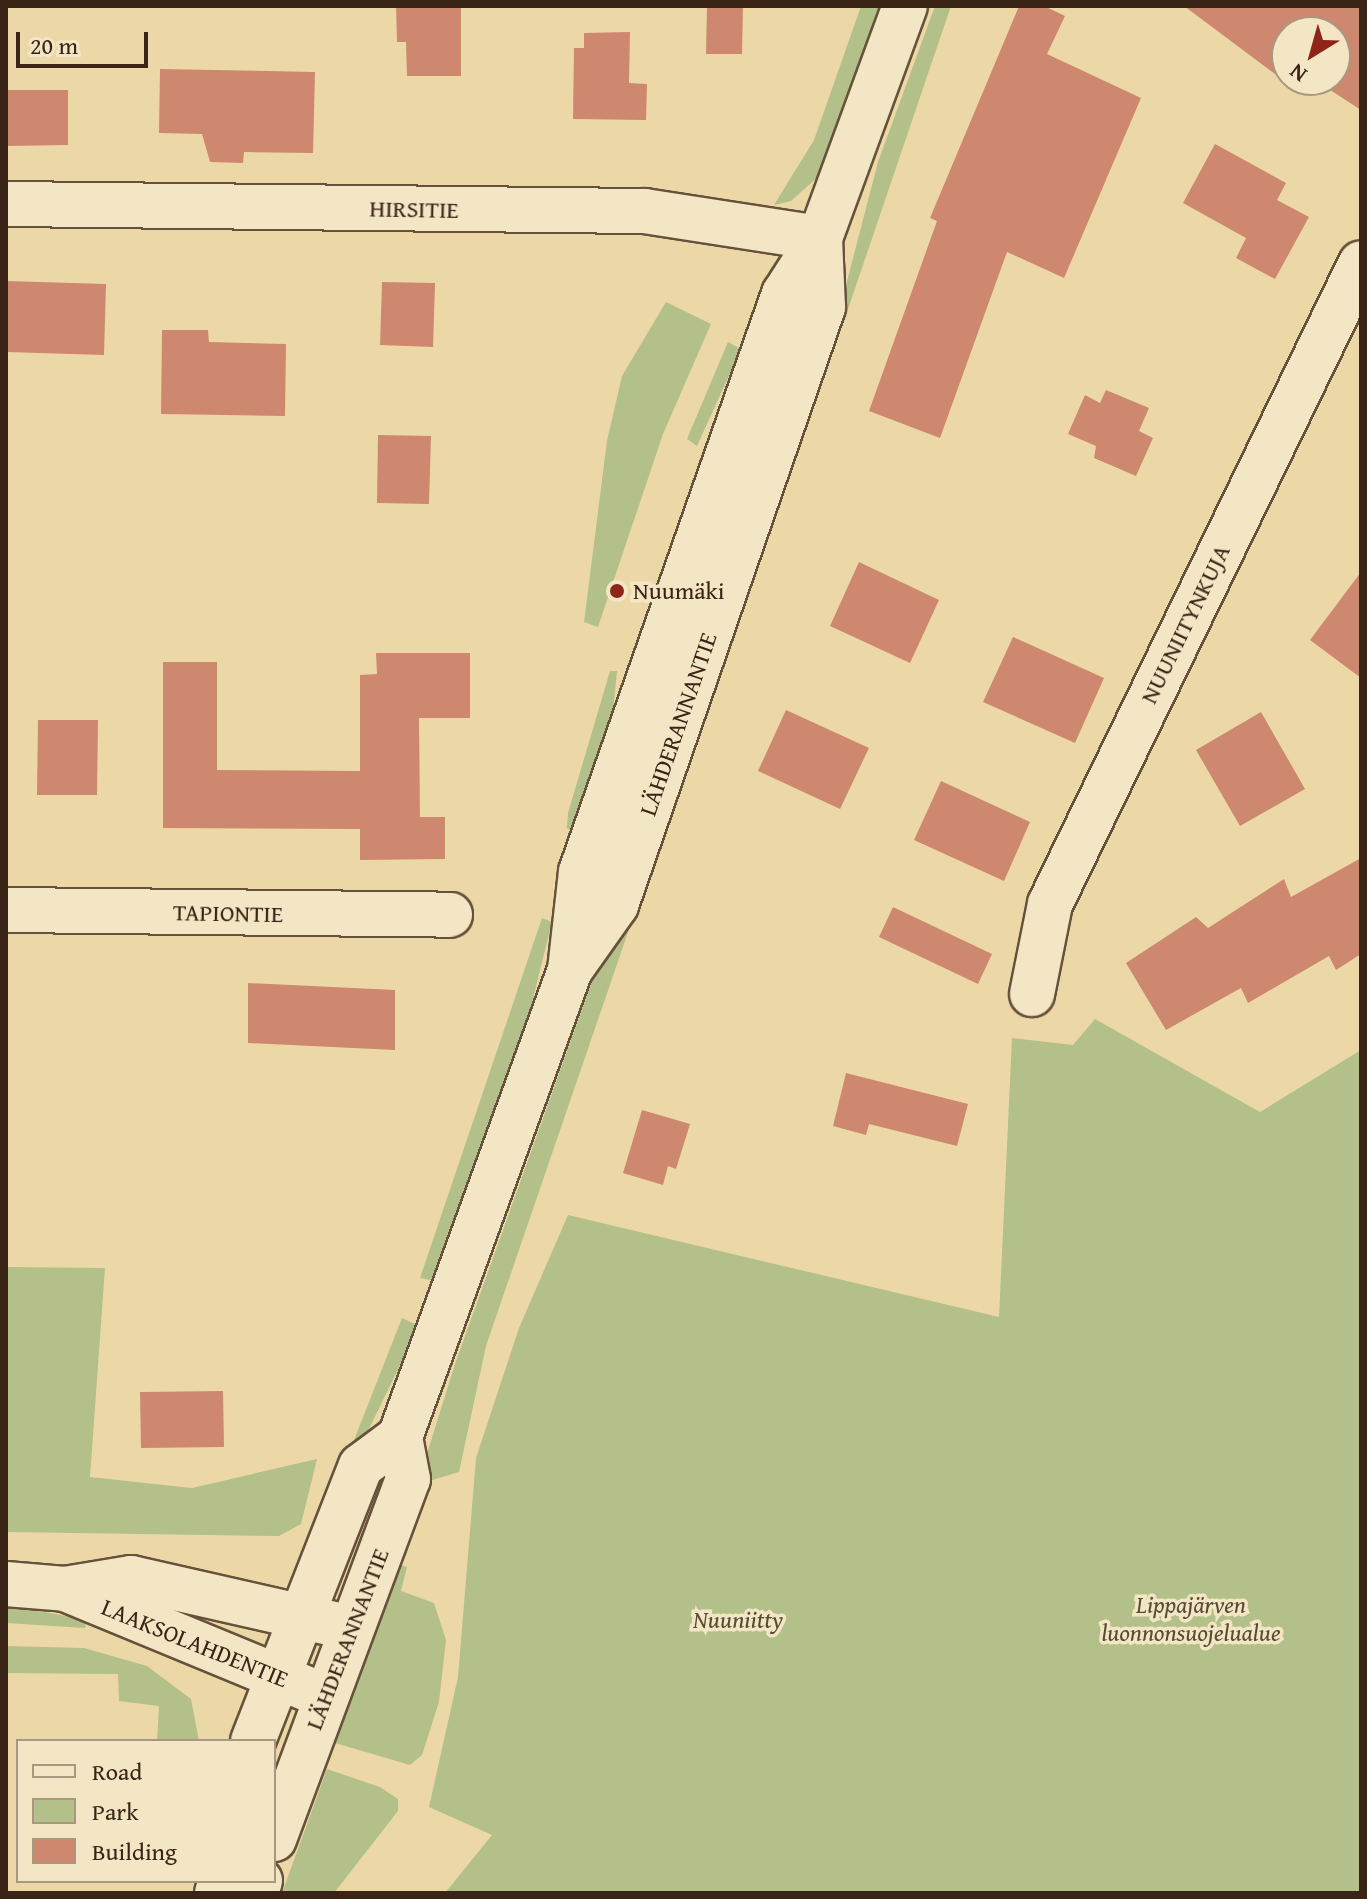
<!DOCTYPE html>
<meta charset="utf-8">
<style>
body{margin:0}
#map{position:relative;width:1367px;height:1899px;overflow:hidden;background:#ecd8a6;font-family:"Gentium Book Plus",serif}
div>[style]{position:absolute}
[style*='--x']{left:calc(var(--x)*1px);top:calc(var(--y)*1px);width:calc(var(--w)*1px);rotate:calc(var(--a)*1deg)}
.green>*{inset:0;background:#b3c08a}
.building>*{inset:0;background:#cd886f}
.roads{filter:drop-shadow(2px 0 #66513a) drop-shadow(-2px 0 #66513a) drop-shadow(0 2px #66513a) drop-shadow(0 -2px #66513a)}
.minor>*{height:44px;margin:-22px;padding:0 22px;transform-origin:22px;border-radius:22px;background:#f3e6c5}
.tertiary>*{height:44px;margin:-22px;padding:0 22px;transform-origin:22px;border-radius:22px;background:#f3e6c5}
.secondary>*{height:44px;margin:-22px;padding:0 22px;transform-origin:22px;border-radius:22px;background:#f3e6c5}
.dots>*{width:22px;height:22px;translate:-50% -50%;box-sizing:border-box;border:4px solid #f3e6c5;border-radius:50%}
span{translate:-50% -50%;white-space:nowrap;text-align:center;line-height:1.15;-webkit-text-stroke:7px #f3e6c5;paint-order:stroke}
.street-label{font-size:24px;color:#392416}
.poi-label{font-size:24px;color:#392416}
.left{translate:0 -50%;text-align:left}
.park-label{font-size:24px;color:#584b33;font-style:italic}
.frame{position:absolute;inset:0;border:8px solid #392416;pointer-events:none}
.legend{position:absolute;left:16px;top:1739px;width:260px;height:144px;box-sizing:border-box;background:#f3e6c5;border:2px solid #a9987f;margin:0;padding:10px 14px;list-style:none;font-size:24px;color:#392416}
.legend li{display:flex;align-items:center;gap:16px;height:40px}
.legend b{width:40px;border:2px solid #a9987f}
.north{position:absolute;left:1271px;top:16px;width:80px;height:80px;box-sizing:border-box;background:#f3e6c5;border:2px solid #a9987f;border-radius:50%;rotate:217deg;font-size:22px;font-weight:700;line-height:32px;text-align:center;color:#392416}
.north::after{content:'';display:block;margin:auto;width:28px;height:36px;background:#8f2418;clip-path:polygon(50% 0,100% 100%,50% 72%,0 100%)}
.scale{position:absolute;left:16px;top:32px;width:132px;height:36px;box-sizing:border-box;border:4px solid #392416;border-top:0;padding-left:10px;font-size:24px;line-height:28px;white-space:nowrap;color:#392416;-webkit-text-stroke:6px #f3e6c5;paint-order:stroke}
</style>
<div id="map">
<div class="green">
<i style="clip-path:polygon(861px 6px,879px 6px,820px 175px,791px 201px,774px 205px,814px 140px)"></i>
<i style="clip-path:polygon(935px 6px,951px 6px,845px 318px,838px 316px,878px 162px)"></i>
<i style="clip-path:polygon(666px 302px,711px 324px,663px 434px,598px 627px,584px 622px,607px 441px,622px 376px)"></i>
<i style="clip-path:polygon(728px 342px,741px 349px,697px 446px,687px 439px)"></i>
<i style="clip-path:polygon(610px 671px,617px 671px,611px 730px,577px 835px,567px 828px,568px 813px)"></i>
<i style="clip-path:polygon(623px 895px,637px 906px,486px 1346px,459px 1472px,426px 1482px,421px 1473px,455px 1364px)"></i>
<i style="clip-path:polygon(542px 918px,552px 922px,521px 1047px,435px 1281px,420px 1278px)"></i>
<i style="clip-path:polygon(1095px 1019px,1260px 1112px,1361px 1050px,1361px 1893px,445px 1893px,492px 1835px,429px 1807px,458px 1677px,476px 1458px,519px 1328px,568px 1215px,999px 1317px,1012px 1038px,1073px 1045px)"></i>
<i style="clip-path:polygon(6px 1267px,105px 1268px,90px 1477px,192px 1488px,317px 1459px,301px 1524px,279px 1536px,6px 1532px)"></i>
<i style="clip-path:polygon(402px 1318px,419px 1326px,351px 1466px,345px 1463px)"></i>
<i style="clip-path:polygon(395px 1563px,407px 1567px,401px 1591px,434px 1603px,446px 1640px,439px 1702px,422px 1755px,410px 1765px,335px 1743px)"></i>
<i style="clip-path:polygon(6px 1608px,34px 1610px,87px 1620px,85px 1628px,6px 1623px)"></i>
<i style="clip-path:polygon(6px 1646px,84px 1648px,147px 1666px,191px 1699px,199px 1741px,157px 1741px,159px 1706px,119px 1701px,118px 1674px,6px 1673px)"></i>
<i style="clip-path:polygon(327px 1769px,380px 1787px,398px 1799px,398px 1811px,334px 1893px,282px 1893px)"></i>
</div>
<div class="building">
<i style="clip-path:polygon(396px 6px,461px 6px,461px 76px,407px 76px,406px 42px,397px 42px)"></i>
<i style="clip-path:polygon(707px 6px,743px 6px,742px 54px,706px 54px)"></i>
<i style="clip-path:polygon(1019px 6px,1044px 6px,1065px 16px,1047px 54px,1141px 98px,1064px 278px,1007px 252px,940px 438px,869px 411px,937px 221px,930px 218px)"></i>
<i style="clip-path:polygon(1184px 6px,1361px 6px,1361px 110px,1321px 84px,1316px 91px,1299px 80px,1335px 80px,1335px 32px,1287px 32px,1287px 72px,1279px 77px)"></i>
<i style="clip-path:polygon(630px 32px,629px 83px,647px 84px,646px 120px,573px 119px,574px 48px,584px 48px,584px 33px)"></i>
<i style="clip-path:polygon(160px 69px,315px 72px,313px 153px,244px 152px,243px 163px,210px 162px,202px 134px,159px 133px)"></i>
<i style="clip-path:polygon(6px 90px,68px 90px,68px 145px,6px 146px)"></i>
<i style="clip-path:polygon(1215px 144px,1286px 183px,1277px 200px,1309px 217px,1275px 279px,1236px 258px,1246px 238px,1183px 203px)"></i>
<i style="clip-path:polygon(6px 281px,106px 284px,104px 355px,6px 352px)"></i>
<i style="clip-path:polygon(382px 282px,435px 283px,433px 347px,380px 345px)"></i>
<i style="clip-path:polygon(162px 330px,208px 330px,209px 342px,286px 344px,285px 416px,161px 414px)"></i>
<i style="clip-path:polygon(1106px 390px,1149px 408px,1139px 431px,1153px 438px,1136px 476px,1094px 458px,1096px 446px,1068px 434px,1085px 395px,1100px 403px)"></i>
<i style="clip-path:polygon(378px 435px,431px 436px,429px 504px,377px 503px)"></i>
<i style="clip-path:polygon(859px 562px,939px 600px,910px 663px,830px 626px)"></i>
<i style="clip-path:polygon(1361px 572px,1361px 678px,1310px 640px)"></i>
<i style="clip-path:polygon(1013px 637px,1104px 678px,1075px 743px,983px 702px)"></i>
<i style="clip-path:polygon(376px 653px,470px 653px,470px 718px,419px 718px,420px 817px,445px 817px,445px 859px,360px 860px,360px 829px,163px 828px,163px 662px,217px 662px,217px 770px,360px 771px,360px 675px,377px 674px)"></i>
<i style="clip-path:polygon(786px 710px,869px 748px,840px 809px,758px 771px)"></i>
<i style="clip-path:polygon(1261px 712px,1305px 789px,1240px 826px,1196px 750px)"></i>
<i style="clip-path:polygon(38px 720px,98px 720px,97px 795px,37px 795px)"></i>
<i style="clip-path:polygon(941px 781px,1030px 822px,1004px 881px,914px 840px)"></i>
<i style="clip-path:polygon(1361px 858px,1361px 954px,1336px 970px,1329px 956px,1248px 1003px,1241px 988px,1166px 1030px,1126px 963px,1196px 917px,1208px 928px,1284px 879px,1291px 897px)"></i>
<i style="clip-path:polygon(893px 907px,992px 954px,978px 984px,879px 937px)"></i>
<i style="clip-path:polygon(248px 983px,395px 990px,395px 1050px,248px 1043px)"></i>
<i style="clip-path:polygon(846px 1073px,968px 1104px,957px 1146px,869px 1124px,866px 1135px,833px 1126px)"></i>
<i style="clip-path:polygon(642px 1110px,690px 1124px,676px 1169px,668px 1166px,663px 1185px,623px 1173px)"></i>
<i style="clip-path:polygon(223px 1391px,224px 1447px,141px 1448px,140px 1392px)"></i>
</div>
<div class="roads">
<div class="minor">
<i style="--x:6;--y:204;--w:639;--a:0.63"></i>
<i style="--x:645;--y:211;--w:177;--a:8.8"></i>
<i style="--x:6;--y:910;--w:444;--a:0.6"></i>
<i style="--x:1032;--y:994;--w:92;--a:-78.7"></i>
<i style="--x:1050;--y:904;--w:712;--a:-64.12"></i>
</div>
<div class="tertiary">
<i style="--x:6;--y:1584;--w:59;--a:4.8"></i>
<i style="--x:65;--y:1589;--w:67;--a:-9.5"></i>
<i style="--x:131;--y:1578;--w:226;--a:12.8"></i>
<i style="--x:65;--y:1589;--w:281;--a:22.4"></i>
</div>
<div class="secondary">
<i style="--x:570;--y:970;--w:80;--a:-54.7"></i>
<i style="--x:616;--y:905;--w:633;--a:-70.91"></i>
<i style="--x:823;--y:307;--w:69;--a:-92.5"></i>
<i style="--x:253;--y:1741;--w:295;--a:-68.6"></i>
<i style="--x:361;--y:1466;--w:49;--a:-36.6"></i>
<i style="--x:274;--y:1839;--w:384;--a:-69.6"></i>
<i style="--x:408;--y:1479;--w:43;--a:-100.8"></i>
<i style="--x:400;--y:1437;--w:497;--a:-70"></i>
<i style="--x:570;--y:970;--w:99;--a:-83.6"></i>
<i style="--x:581;--y:872;--w:613;--a:-70.65"></i>
<i style="--x:784;--y:294;--w:67;--a:-57.3"></i>
<i style="--x:820;--y:238;--w:247;--a:-69.9"></i>
<i style="--x:217;--y:1893;--w:13;--a:-72"></i>
<i style="--x:256;--y:1893;--w:13;--a:-72"></i>
</div>
</div>
<div class="dots">
<i style="left:617px;top:591px;background:#8f2418"></i>
</div>
<div class="street-label">
<span style="left:414px;top:209px;rotate:1deg">HIRSITIE</span>
<span style="left:1185px;top:624px;rotate:-64deg">NUUNIITYNKUJA</span>
<span style="left:678px;top:724px;rotate:-71deg">LÄHDERANNANTIE</span>
<span style="left:228px;top:913px;rotate:1deg">TAPIONTIE</span>
<span style="left:347px;top:1639px;rotate:-69deg">LÄHDERANNANTIE</span>
<span style="left:195px;top:1643px;rotate:22deg">LAAKSOLAHDENTIE</span>
</div>
<div class="poi-label">
<span class="left" style="left:633px;top:591px">Nuumäki</span>
</div>
<div class="park-label">
<span style="left:1191px;top:1619px">Lippajärven<br>luonnonsuojelualue</span>
<span style="left:738px;top:1620px">Nuuniitty</span>
</div>
<div class="frame"></div>
<ul class="legend">
<li><b style="height:10px;background:#f3e6c5"></b>Road</li>
<li><b style="height:22px;background:#b3c08a"></b>Park</li>
<li><b style="height:22px;background:#cd886f"></b>Building</li>
</ul>
<div class="north">N</div>
<div class="scale">20 m</div>
</div>
